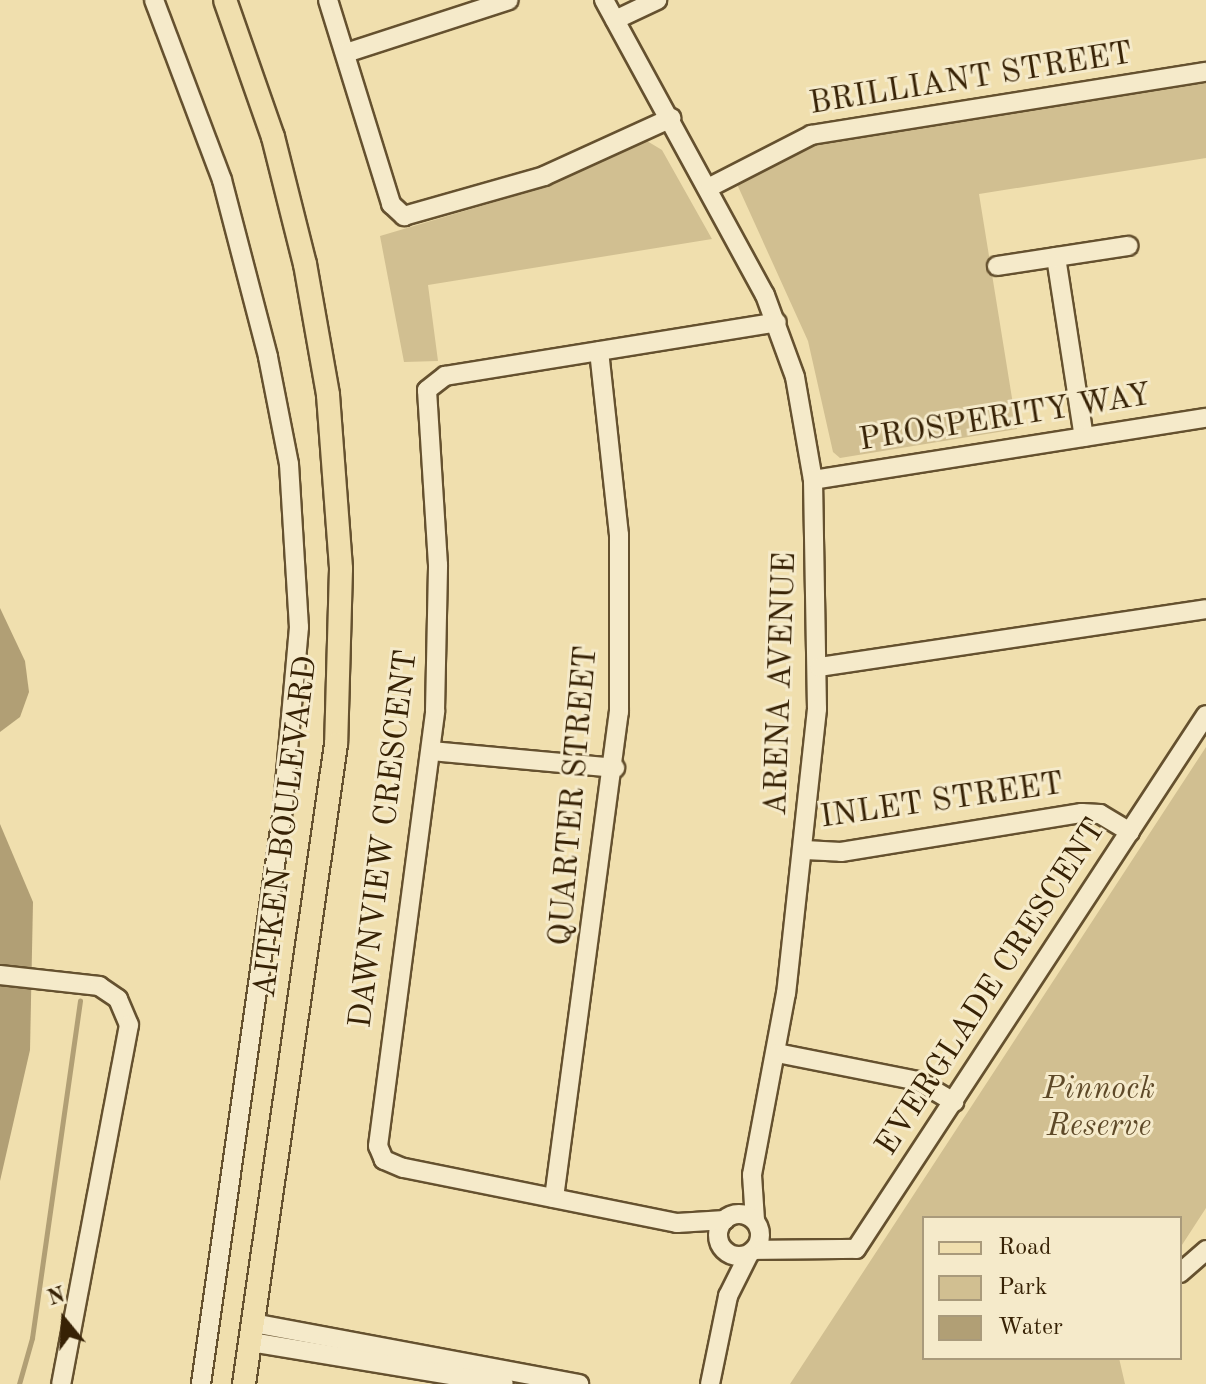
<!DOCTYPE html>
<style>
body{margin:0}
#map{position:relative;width:1206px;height:1384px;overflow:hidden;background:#f0dfae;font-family:"Old Standard TT",serif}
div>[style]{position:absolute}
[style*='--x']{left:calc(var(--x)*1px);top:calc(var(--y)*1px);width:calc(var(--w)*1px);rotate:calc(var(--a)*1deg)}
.green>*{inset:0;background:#d1bf91}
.water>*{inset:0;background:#b19f75}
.stream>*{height:5px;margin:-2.5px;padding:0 2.5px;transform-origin:2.5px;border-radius:2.5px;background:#b19f75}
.roads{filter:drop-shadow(2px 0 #65512f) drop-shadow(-2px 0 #65512f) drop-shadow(0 2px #65512f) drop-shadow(0 -2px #65512f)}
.minor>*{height:18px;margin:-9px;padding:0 9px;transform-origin:9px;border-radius:9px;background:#f5eaca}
.minor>.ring{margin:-9px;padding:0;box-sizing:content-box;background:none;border:18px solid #f5eaca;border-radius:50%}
.major>*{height:22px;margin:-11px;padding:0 11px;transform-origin:11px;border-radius:11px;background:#f0dfae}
span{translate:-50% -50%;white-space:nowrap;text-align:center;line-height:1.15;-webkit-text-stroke:6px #f5eaca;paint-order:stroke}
.street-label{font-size:32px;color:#372205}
.park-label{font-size:32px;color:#5e4928;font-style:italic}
.legend{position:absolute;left:922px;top:1216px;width:260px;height:144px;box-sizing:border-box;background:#f5eaca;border:2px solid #a99a7b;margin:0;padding:10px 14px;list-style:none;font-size:24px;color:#372205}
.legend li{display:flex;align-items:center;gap:16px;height:40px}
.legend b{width:40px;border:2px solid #a99a7b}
.north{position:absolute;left:24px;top:1280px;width:80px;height:80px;-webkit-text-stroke:6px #f5eaca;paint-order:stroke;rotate:342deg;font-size:22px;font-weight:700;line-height:32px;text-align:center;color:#372205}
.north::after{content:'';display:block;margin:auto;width:28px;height:36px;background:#372205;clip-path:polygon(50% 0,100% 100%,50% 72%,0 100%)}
</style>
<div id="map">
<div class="green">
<i style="clip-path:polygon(1206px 83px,1206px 158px,979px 194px,1017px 429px,840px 458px,833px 452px,808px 341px,736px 182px,809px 145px)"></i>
<i style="clip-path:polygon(647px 141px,662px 150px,712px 239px,428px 285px,438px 361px,404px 362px,380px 236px,515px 196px)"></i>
<i style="clip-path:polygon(1206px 747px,1206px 1208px,1180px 1248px,1180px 1218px,924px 1218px,924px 1358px,1119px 1358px,1125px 1384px,790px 1384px)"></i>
</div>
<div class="water">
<i style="clip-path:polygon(0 608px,25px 661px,29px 692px,20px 717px,0 732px)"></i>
<i style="clip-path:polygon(0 824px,33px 902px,30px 1050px,0 1181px)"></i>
</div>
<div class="stream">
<i style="--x:19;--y:1384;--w:48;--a:-74.2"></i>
<i style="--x:32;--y:1338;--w:341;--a:-81.9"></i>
</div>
<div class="roads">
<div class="minor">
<i style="--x:154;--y:0;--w:192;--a:69.3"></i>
<i style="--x:222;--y:180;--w:183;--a:75.4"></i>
<i style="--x:268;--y:357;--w:109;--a:78.9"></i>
<i style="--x:289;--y:464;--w:163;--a:86.5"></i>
<i style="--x:299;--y:627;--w:190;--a:95.1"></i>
<i style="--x:282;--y:816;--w:574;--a:98.12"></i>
<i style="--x:328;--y:0;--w:214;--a:72.8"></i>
<i style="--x:391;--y:204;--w:18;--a:43"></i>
<i style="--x:404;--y:216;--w:146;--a:-15.9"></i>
<i style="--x:544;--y:176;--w:140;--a:-24.5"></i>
<i style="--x:604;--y:0;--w:336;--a:61.4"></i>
<i style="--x:765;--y:295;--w:87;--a:69.9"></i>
<i style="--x:795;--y:377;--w:105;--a:80.1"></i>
<i style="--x:813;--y:480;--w:229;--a:89"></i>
<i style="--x:817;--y:709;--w:286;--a:96.2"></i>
<i style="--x:786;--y:993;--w:185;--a:100.6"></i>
<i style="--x:752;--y:1175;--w:45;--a:86.2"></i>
<i style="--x:615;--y:20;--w:47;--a:-25.5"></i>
<i style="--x:346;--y:53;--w:171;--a:-18"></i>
<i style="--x:710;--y:187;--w:114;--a:-27.2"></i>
<i style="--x:811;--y:135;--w:400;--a:-9.1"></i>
<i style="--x:1056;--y:257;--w:182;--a:81.2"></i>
<i style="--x:997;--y:266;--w:133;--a:-8.7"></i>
<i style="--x:813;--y:480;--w:398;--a:-9"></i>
<i style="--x:819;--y:667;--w:391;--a:-8.5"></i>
<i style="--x:432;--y:751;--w:184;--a:5.3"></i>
<i style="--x:805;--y:850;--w:36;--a:3"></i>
<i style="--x:841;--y:852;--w:244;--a:-9.2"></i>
<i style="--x:1082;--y:813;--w:18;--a:3"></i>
<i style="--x:1100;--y:814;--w:35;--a:31"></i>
<i style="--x:0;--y:975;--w:100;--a:6.3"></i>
<i style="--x:99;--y:986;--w:23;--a:34"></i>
<i style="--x:118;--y:999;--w:28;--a:67"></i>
<i style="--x:129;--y:1025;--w:365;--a:100.7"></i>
<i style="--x:777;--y:1053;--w:144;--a:11.2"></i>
<i style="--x:918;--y:1081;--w:42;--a:30.3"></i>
<i style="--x:554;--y:1198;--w:490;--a:-82.4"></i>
<i style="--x:619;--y:712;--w:177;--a:-90"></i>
<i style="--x:619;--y:535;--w:185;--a:-96.2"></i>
<i class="ring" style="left:718px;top:1214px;width:24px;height:24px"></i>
<i style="--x:725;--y:1220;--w:48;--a:176.4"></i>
<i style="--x:677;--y:1223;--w:279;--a:-168.6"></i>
<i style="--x:403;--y:1168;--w:21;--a:-157"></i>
<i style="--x:384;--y:1160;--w:15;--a:-113"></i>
<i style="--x:378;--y:1146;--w:439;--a:-82.5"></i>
<i style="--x:435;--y:711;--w:146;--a:-88.8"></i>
<i style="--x:438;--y:565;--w:175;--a:-93.6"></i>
<i style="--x:427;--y:390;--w:23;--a:-38"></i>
<i style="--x:445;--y:376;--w:336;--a:-9.2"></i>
<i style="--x:754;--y:1250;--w:102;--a:-0.6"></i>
<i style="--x:856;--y:1249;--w:638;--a:-56.76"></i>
<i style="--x:1180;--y:1273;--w:35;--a:-41"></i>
<i style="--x:253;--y:1323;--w:332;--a:10.6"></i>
<i style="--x:251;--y:1342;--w:256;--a:9.4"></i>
<i style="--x:710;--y:1384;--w:90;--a:-78.4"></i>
<i style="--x:728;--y:1296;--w:47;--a:-63.4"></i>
</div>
<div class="major">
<i style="--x:225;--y:0;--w:145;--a:70.7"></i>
<i style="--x:273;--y:137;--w:131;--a:75.9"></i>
<i style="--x:305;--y:264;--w:133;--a:80"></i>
<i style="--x:328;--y:395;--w:174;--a:85.7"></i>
<i style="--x:341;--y:569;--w:175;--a:91.6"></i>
<i style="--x:336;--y:744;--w:647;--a:98.18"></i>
</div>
</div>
<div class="street-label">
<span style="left:971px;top:80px;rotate:-9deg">BRILLIANT STREET</span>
<span style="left:1005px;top:419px;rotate:-9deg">PROSPERITY WAY</span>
<span style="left:782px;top:684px;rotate:-88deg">ARENA AVENUE</span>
<span style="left:575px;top:796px;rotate:-85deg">QUARTER STREET</span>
<span style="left:942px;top:802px;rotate:-8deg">INLET STREET</span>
<span style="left:287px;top:827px;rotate:-83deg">AITKEN BOULEVARD</span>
<span style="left:385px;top:839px;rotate:-83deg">DAWNVIEW CRESCENT</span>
<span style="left:992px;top:988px;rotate:-57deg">EVERGLADE CRESCENT</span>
</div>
<div class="park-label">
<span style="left:1099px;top:1109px">Pinnock<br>Reserve</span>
</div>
<ul class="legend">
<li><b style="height:10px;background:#f0dfae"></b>Road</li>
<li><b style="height:22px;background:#d1bf91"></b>Park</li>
<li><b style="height:22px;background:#b19f75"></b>Water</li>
</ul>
<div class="north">N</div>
</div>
